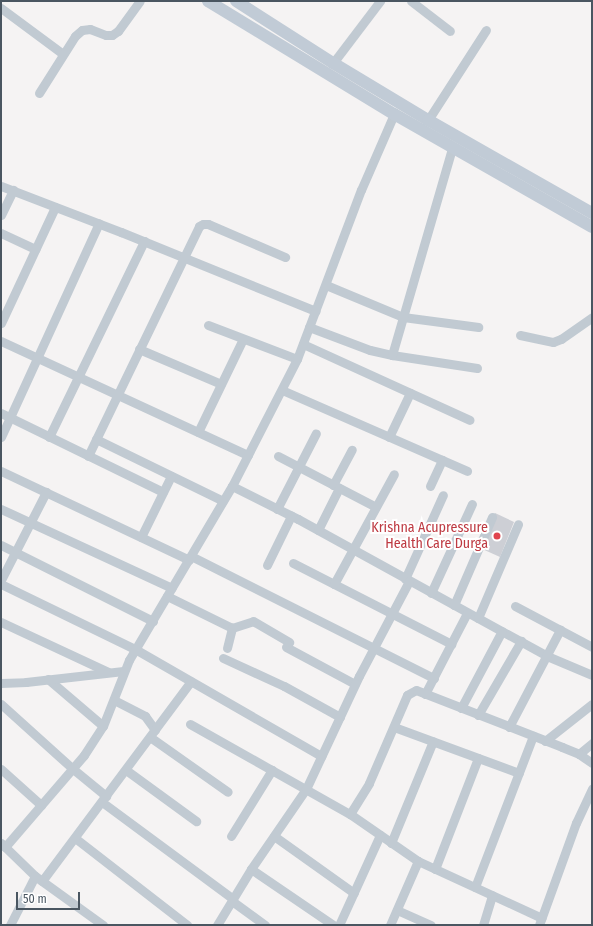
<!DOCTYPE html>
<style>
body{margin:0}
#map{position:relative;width:593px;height:926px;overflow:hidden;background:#f5f3f3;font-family:"Fira Sans Condensed",sans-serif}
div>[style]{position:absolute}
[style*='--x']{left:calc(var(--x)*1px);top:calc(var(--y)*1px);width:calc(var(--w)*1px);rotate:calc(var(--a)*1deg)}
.building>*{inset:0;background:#cdcfd5}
.minor>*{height:9px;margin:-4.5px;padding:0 4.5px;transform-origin:4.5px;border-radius:4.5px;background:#c1cad2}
.secondary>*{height:12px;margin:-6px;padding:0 6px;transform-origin:6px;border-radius:6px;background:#c1cbd6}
.dots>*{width:11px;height:11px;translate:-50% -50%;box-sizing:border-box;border:2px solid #fff;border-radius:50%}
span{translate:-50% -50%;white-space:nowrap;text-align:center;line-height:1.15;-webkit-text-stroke:4px #fff;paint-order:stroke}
.health-label{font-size:14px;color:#be3a42}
.right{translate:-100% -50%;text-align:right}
.frame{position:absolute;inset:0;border:2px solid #4a5661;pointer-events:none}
.scale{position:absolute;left:16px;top:892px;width:64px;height:18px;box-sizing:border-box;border:2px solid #4a5661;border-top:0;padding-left:5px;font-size:12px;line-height:14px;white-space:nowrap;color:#4a5661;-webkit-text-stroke:3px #fff;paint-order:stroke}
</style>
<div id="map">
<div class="building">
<i style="clip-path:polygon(495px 513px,514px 522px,500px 557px,480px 548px)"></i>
</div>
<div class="minor">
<i style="--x:411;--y:1;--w:49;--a:37.6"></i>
<i style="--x:1;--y:8;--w:77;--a:36.6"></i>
<i style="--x:333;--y:63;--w:78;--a:-52.8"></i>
<i style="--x:39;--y:93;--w:67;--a:-57.7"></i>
<i style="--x:75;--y:36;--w:9;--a:-41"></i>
<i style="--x:82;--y:30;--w:8;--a:-7"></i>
<i style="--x:90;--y:29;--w:17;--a:21"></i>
<i style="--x:106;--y:35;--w:6;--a:0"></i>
<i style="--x:112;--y:35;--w:7;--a:-34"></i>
<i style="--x:118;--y:31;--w:37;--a:-54"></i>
<i style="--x:428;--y:120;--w:107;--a:-57.2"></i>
<i style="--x:1;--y:186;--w:129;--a:21"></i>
<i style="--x:121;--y:232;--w:210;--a:22.1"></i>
<i style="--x:1;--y:215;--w:28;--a:-64"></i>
<i style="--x:1;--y:233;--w:38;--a:25"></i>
<i style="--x:326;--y:285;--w:83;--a:22.6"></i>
<i style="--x:403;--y:317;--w:76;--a:7.6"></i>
<i style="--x:1;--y:323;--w:128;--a:-65"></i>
<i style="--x:208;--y:325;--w:95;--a:20.9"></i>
<i style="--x:309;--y:327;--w:65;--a:20.7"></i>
<i style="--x:370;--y:350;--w:23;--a:13"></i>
<i style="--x:392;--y:355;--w:86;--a:8.7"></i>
<i style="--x:520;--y:335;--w:34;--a:12"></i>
<i style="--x:553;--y:342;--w:9;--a:-21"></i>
<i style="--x:561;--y:339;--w:38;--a:-35"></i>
<i style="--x:1;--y:341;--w:272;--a:24.8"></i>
<i style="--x:303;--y:344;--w:183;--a:24.5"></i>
<i style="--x:139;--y:349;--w:89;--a:23.1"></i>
<i style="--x:392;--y:355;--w:216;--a:-73.8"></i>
<i style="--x:282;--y:390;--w:202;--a:23.6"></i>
<i style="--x:1;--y:413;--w:180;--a:26"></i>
<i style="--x:198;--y:432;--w:103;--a:-64.2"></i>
<i style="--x:1;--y:437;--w:235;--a:-65.4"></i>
<i style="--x:49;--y:437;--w:218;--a:-64.1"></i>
<i style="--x:389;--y:437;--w:49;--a:-64.5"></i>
<i style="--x:96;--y:439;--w:141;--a:26"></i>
<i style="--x:88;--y:456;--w:255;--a:-64.2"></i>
<i style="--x:199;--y:226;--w:4;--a:-27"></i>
<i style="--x:203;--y:224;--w:5;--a:0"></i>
<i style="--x:208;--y:224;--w:84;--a:23.2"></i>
<i style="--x:278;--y:456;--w:110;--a:27.5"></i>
<i style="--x:1;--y:471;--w:208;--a:25.3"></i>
<i style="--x:333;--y:485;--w:40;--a:-62"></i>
<i style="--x:232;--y:486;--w:74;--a:26.6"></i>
<i style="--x:298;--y:519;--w:284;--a:28.8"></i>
<i style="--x:547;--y:656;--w:49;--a:22.9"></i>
<i style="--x:430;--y:486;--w:29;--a:-65"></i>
<i style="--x:1;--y:509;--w:188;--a:24.8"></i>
<i style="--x:277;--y:509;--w:85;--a:-62.8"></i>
<i style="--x:318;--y:530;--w:47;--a:-63.4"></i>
<i style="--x:141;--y:537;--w:68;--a:-63.8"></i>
<i style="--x:1;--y:545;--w:170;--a:26.6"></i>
<i style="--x:191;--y:556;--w:272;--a:26.7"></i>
<i style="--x:293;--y:563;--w:178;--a:27.1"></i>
<i style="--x:267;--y:565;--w:55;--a:-63.9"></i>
<i style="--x:405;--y:579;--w:92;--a:-65.7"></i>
<i style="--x:1;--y:580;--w:99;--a:-62.9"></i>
<i style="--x:1;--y:584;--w:149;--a:25.9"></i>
<i style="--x:135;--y:649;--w:215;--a:29.9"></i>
<i style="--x:334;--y:584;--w:125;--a:-61.4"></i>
<i style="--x:431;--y:593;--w:98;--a:-65.3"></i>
<i style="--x:167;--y:596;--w:72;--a:26.2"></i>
<i style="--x:454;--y:605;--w:96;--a:-66.6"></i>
<i style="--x:515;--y:606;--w:87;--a:28"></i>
<i style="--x:478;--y:618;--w:102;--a:-66.9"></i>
<i style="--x:1;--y:622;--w:118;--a:25"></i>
<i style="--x:286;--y:647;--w:78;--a:28.2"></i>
<i style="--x:227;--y:648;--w:21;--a:-76"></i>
<i style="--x:232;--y:628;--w:22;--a:-18"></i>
<i style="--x:253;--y:621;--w:42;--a:30.3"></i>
<i style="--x:223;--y:658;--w:67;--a:24.7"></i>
<i style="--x:284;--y:686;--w:64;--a:29"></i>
<i style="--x:48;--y:679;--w:72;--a:40.5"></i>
<i style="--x:1;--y:683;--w:25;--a:-2"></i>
<i style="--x:26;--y:682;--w:98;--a:-6.5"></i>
<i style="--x:425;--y:694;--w:91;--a:-62.6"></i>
<i style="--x:114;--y:700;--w:35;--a:27"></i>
<i style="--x:145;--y:716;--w:17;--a:54"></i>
<i style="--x:1;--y:704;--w:97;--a:42.1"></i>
<i style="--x:73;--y:769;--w:43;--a:39.3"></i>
<i style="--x:461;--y:708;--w:87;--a:-62"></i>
<i style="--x:478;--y:715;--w:86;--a:-59.8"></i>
<i style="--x:190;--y:724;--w:184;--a:29.4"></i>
<i style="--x:350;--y:814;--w:83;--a:34.7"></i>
<i style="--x:418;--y:861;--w:136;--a:24.7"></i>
<i style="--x:394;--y:727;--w:133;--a:20.2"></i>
<i style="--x:509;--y:727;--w:110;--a:-62.3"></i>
<i style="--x:150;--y:737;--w:95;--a:35.2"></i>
<i style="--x:545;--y:741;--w:60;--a:-38.2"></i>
<i style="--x:579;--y:754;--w:17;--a:-40"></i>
<i style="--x:1;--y:769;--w:54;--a:42"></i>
<i style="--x:126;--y:770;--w:87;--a:36.1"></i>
<i style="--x:102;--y:802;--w:163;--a:36.5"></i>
<i style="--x:350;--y:814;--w:36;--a:-58"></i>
<i style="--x:369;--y:783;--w:96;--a:-66.6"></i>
<i style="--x:407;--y:695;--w:10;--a:-29"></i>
<i style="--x:416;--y:690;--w:157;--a:21.3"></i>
<i style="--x:562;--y:747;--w:18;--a:22"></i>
<i style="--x:579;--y:754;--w:16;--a:35"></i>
<i style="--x:231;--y:836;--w:78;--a:-58.2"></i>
<i style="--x:274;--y:836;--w:98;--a:35.5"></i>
<i style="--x:75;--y:838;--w:142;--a:37.8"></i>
<i style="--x:1;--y:843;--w:47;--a:44.1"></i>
<i style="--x:35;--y:876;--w:84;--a:35.8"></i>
<i style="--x:391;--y:843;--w:110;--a:-67.6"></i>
<i style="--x:5;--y:847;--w:121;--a:-49.3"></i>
<i style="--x:84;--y:755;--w:35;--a:-57"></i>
<i style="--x:103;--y:726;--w:71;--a:-68.5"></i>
<i style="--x:129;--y:660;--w:202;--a:-59.4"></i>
<i style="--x:232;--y:486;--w:143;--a:-62.9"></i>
<i style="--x:297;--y:359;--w:181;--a:-69.3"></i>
<i style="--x:361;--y:190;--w:83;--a:-66.5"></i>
<i style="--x:251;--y:869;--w:99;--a:34.3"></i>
<i style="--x:435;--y:869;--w:119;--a:-68.8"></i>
<i style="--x:42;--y:881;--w:249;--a:-53.3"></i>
<i style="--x:475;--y:887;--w:162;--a:-69"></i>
<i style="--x:232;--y:901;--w:41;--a:36"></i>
<i style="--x:397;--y:910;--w:37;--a:24"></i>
<i style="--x:10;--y:925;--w:55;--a:-63"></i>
<i style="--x:217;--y:925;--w:66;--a:-58.7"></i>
<i style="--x:251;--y:869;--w:97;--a:-55.5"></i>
<i style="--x:306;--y:789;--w:125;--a:-64.9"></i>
<i style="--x:359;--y:676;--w:107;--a:-62.2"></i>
<i style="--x:339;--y:925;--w:99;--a:-65.5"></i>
<i style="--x:390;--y:925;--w:70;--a:-66.4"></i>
<i style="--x:483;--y:925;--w:31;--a:-73"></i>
<i style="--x:539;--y:925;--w:109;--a:-70.1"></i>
<i style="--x:576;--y:823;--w:38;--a:-65"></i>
</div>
<div class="secondary">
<i style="--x:208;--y:1;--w:218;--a:31.3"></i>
<i style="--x:394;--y:114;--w:228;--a:29.7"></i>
<i style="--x:236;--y:1;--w:115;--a:32.6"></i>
<i style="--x:333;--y:63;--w:111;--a:31"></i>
<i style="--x:428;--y:120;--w:189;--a:29.6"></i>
</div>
<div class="dots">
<i style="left:497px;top:536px;background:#e0444e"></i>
</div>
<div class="health-label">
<span class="right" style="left:488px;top:536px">Krishna Acupressure<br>Health Care Durga</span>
</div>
<div class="frame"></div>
<div class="scale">50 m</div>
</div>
